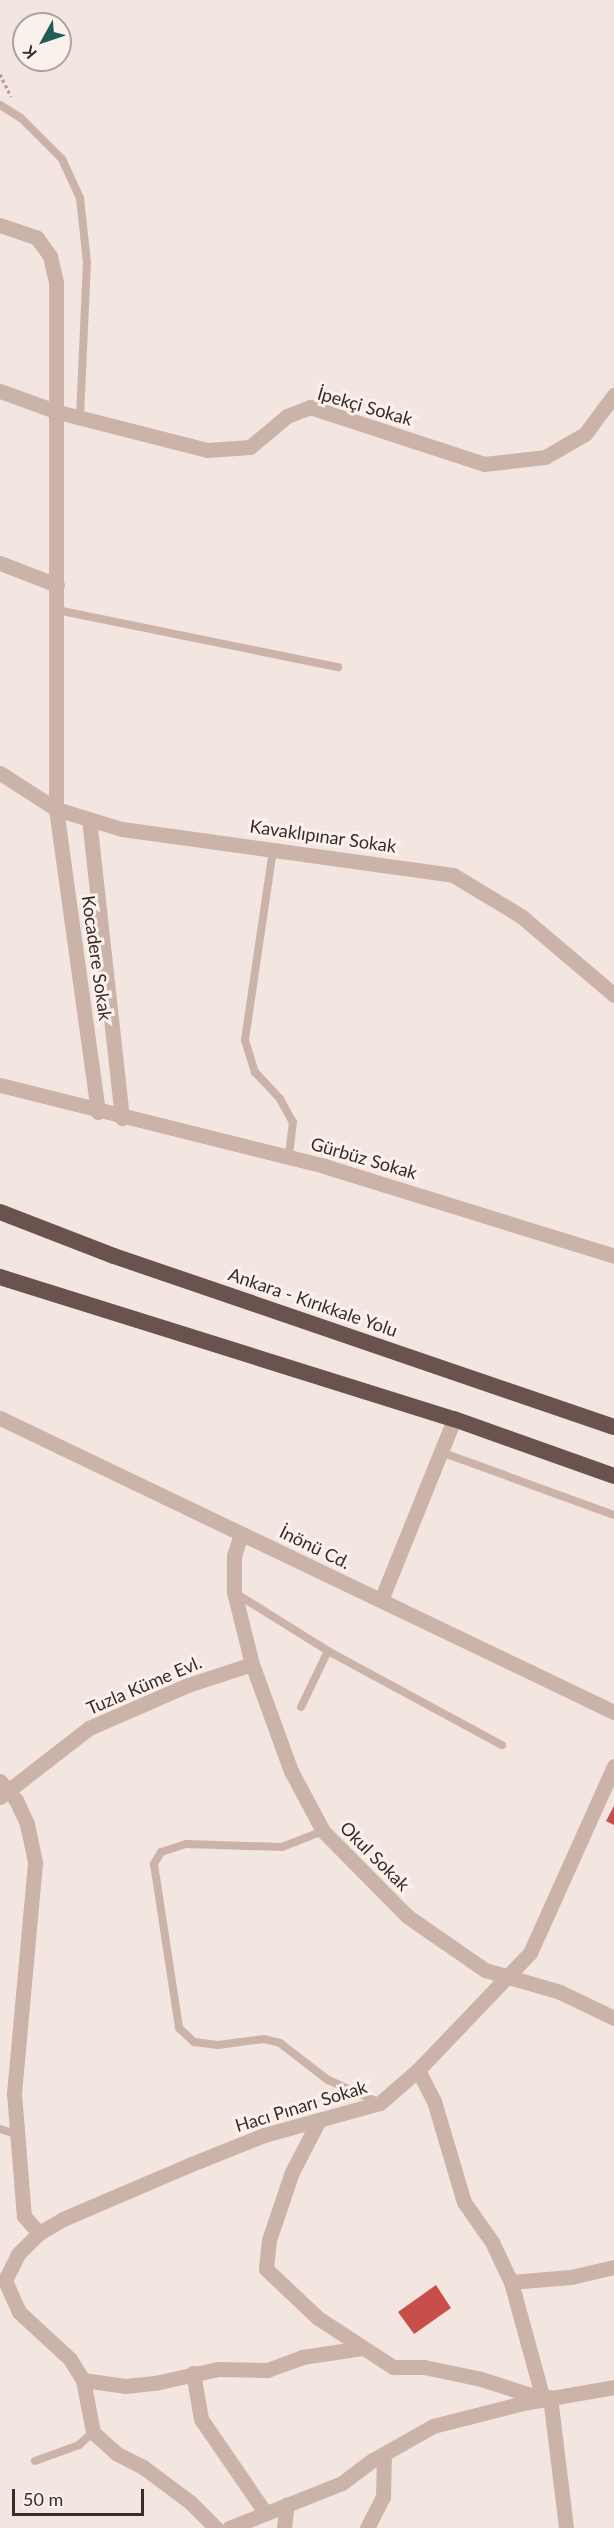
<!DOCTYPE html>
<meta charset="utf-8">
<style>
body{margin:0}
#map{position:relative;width:614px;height:2528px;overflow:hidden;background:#f3e5df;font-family:Lato,sans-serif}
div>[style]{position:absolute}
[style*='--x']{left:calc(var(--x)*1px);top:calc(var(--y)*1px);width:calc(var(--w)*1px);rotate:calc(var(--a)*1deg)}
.building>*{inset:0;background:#c74e49}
.path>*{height:3px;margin-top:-1.5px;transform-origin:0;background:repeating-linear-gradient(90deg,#b89c94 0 3px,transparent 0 6px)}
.service>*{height:8px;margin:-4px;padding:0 4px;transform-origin:4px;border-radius:4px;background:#ccb3aa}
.minor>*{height:15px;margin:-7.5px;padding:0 7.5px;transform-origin:7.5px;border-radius:7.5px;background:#ccb3aa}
.tertiary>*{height:15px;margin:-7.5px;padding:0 7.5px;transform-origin:7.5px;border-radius:7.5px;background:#ccb3aa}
.trunk>*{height:16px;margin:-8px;padding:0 8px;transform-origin:8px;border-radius:8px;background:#6a524e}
span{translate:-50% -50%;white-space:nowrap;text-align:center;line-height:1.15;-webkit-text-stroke:6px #faf1eb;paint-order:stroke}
.street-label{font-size:18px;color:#392b2a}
.north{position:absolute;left:12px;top:12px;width:60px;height:60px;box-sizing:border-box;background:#faf1eb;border:2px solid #ada29e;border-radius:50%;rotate:230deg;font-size:16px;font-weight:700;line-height:24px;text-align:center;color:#392b2a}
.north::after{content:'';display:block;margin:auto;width:21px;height:27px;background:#1e5c54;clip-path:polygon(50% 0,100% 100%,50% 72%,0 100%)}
.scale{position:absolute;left:12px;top:2489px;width:132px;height:27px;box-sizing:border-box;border:3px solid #392b2a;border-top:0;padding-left:8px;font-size:18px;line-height:21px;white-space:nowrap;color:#392b2a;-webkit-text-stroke:4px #faf1eb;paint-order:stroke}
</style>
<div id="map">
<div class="building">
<i style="clip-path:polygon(614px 1806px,614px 1825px,606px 1821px)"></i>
<i style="clip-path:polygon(436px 2285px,451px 2308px,414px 2334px,398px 2312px)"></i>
</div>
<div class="path">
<i style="--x:0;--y:74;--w:25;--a:64"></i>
</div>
<div class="service">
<i style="--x:0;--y:105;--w:25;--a:32"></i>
<i style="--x:21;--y:118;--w:58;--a:45"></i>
<i style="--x:62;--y:159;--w:43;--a:65.2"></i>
<i style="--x:80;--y:198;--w:64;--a:83.8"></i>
<i style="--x:87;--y:262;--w:155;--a:92.6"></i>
<i style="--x:57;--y:610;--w:287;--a:11.5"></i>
<i style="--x:273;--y:850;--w:192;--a:98.4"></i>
<i style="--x:245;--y:1040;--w:34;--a:73"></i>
<i style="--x:255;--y:1072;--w:37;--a:47"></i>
<i style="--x:280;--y:1099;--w:26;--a:61"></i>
<i style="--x:293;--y:1122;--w:35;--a:97"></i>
<i style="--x:441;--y:1452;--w:184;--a:20"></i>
<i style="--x:235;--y:1593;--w:110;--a:31.9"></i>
<i style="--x:328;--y:1651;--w:198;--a:28.4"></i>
<i style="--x:301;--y:1707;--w:62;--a:-64.3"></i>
<i style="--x:323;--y:1831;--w:44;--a:158.7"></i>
<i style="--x:282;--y:1847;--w:96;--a:-178.2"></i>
<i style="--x:186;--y:1844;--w:26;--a:162"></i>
<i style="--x:161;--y:1852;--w:14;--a:120"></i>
<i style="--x:154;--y:1864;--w:166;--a:81.3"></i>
<i style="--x:179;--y:2028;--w:21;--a:43"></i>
<i style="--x:194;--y:2042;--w:24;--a:7"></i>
<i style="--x:218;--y:2045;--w:46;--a:-7.4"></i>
<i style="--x:264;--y:2039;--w:16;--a:14"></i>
<i style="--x:280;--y:2043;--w:61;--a:37.6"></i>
<i style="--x:328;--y:2080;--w:55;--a:23.7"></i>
<i style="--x:0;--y:2129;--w:17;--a:17"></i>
<i style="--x:35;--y:2461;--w:47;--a:-20"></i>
<i style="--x:79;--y:2445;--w:19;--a:-43"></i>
</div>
<div class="minor">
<i style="--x:0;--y:225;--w:39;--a:19"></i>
<i style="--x:37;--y:238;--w:22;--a:54"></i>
<i style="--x:50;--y:256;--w:27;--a:77"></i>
<i style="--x:56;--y:282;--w:527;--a:90"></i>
<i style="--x:56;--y:809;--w:306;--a:82.1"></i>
<i style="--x:0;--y:391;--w:62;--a:19.9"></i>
<i style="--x:58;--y:412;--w:154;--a:14.3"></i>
<i style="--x:207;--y:450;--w:43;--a:-4"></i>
<i style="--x:250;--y:447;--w:48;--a:-40"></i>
<i style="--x:287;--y:416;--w:25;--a:-21"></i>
<i style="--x:310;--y:407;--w:183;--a:18.1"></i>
<i style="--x:484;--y:464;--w:61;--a:-6.5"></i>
<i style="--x:545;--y:457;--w:46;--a:-29.9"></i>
<i style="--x:585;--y:434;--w:49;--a:-53.4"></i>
<i style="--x:0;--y:563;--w:61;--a:21.1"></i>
<i style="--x:0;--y:773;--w:67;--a:32.7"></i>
<i style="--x:56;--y:809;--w:69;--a:16.9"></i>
<i style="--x:122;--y:829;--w:334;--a:7.9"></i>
<i style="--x:453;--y:875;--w:79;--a:31.1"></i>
<i style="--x:521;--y:916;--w:122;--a:40.3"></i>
<i style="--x:89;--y:819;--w:301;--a:83.7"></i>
<i style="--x:0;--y:1085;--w:334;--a:14"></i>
<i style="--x:324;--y:1166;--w:304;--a:17.2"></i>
<i style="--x:241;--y:1534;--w:23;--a:108"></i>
<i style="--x:234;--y:1556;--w:36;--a:90"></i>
<i style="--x:234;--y:1592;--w:74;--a:76"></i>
<i style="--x:252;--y:1664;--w:114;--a:70"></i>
<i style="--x:291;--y:1771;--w:68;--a:61.9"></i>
<i style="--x:323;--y:1831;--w:120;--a:45.3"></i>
<i style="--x:407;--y:1916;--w:95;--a:34.7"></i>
<i style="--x:485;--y:1970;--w:78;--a:16.3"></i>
<i style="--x:560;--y:1992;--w:60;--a:25.7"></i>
<i style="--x:381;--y:1600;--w:195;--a:-68"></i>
<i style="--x:0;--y:1781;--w:25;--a:50"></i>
<i style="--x:16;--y:1800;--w:26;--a:65"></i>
<i style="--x:27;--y:1824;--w:40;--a:78"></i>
<i style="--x:35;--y:1863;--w:231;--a:95.2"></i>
<i style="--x:14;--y:2093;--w:123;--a:85.4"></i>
<i style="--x:24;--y:2216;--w:23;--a:49"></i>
<i style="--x:0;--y:1797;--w:113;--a:-37.8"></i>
<i style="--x:89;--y:1728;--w:108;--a:-23.5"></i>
<i style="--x:188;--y:1685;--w:67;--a:-18.2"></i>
<i style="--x:418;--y:2070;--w:35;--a:63"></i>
<i style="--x:434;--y:2101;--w:105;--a:73.5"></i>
<i style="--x:464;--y:2202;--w:49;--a:55"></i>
<i style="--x:492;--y:2242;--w:44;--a:64.6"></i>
<i style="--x:511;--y:2282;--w:121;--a:74.7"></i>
<i style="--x:319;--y:2120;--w:59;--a:117.4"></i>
<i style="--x:292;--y:2172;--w:72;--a:108.7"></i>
<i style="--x:269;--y:2240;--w:29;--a:96"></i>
<i style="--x:266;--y:2269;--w:71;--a:43.3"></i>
<i style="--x:318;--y:2318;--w:90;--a:33.2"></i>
<i style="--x:393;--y:2367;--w:31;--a:0"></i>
<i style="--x:424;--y:2367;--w:58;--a:11.9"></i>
<i style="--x:481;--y:2379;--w:65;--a:17.9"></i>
<i style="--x:511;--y:2282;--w:60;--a:-4.8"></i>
<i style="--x:571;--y:2277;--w:44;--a:-13.1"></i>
<i style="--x:193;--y:2373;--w:47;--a:80.1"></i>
<i style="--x:201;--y:2419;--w:112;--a:55.6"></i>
<i style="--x:83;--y:2380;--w:42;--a:8.1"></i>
<i style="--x:125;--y:2386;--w:30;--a:-6"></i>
<i style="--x:155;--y:2383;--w:65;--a:-12.5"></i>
<i style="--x:218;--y:2369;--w:49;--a:1.2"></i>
<i style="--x:267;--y:2370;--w:37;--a:-20"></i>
<i style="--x:302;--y:2357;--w:61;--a:-8.5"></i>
<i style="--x:550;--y:2397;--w:132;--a:83"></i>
<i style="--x:216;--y:2528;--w:37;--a:-135"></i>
<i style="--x:190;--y:2502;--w:59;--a:-143.3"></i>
<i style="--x:143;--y:2467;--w:30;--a:-153"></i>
<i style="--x:116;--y:2453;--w:31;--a:-138"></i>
<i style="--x:93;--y:2432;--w:53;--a:-100.9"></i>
<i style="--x:83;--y:2380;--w:25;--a:-122"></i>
<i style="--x:70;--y:2359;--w:69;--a:-137.3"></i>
<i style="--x:19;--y:2312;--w:35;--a:-114"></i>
<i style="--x:5;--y:2280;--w:29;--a:-63"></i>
<i style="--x:18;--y:2254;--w:30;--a:-45"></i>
<i style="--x:39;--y:2233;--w:28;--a:-30"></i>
<i style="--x:63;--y:2219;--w:137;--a:-23.2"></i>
<i style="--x:189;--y:2165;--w:81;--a:-21.8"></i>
<i style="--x:264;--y:2135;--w:120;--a:-15.4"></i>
<i style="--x:380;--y:2103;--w:50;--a:-41"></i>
<i style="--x:418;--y:2070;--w:162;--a:-46.3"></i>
<i style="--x:530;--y:1953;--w:205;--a:-65.8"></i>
<i style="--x:229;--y:2528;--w:122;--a:-21.7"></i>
<i style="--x:342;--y:2483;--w:39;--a:-37"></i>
<i style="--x:373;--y:2460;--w:69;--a:-29.5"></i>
<i style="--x:433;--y:2426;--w:93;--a:-14.3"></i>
<i style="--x:523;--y:2403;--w:92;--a:-10"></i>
<i style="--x:284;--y:2528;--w:24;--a:-83"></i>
<i style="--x:367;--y:2528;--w:35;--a:-63"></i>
<i style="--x:383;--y:2497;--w:43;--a:-88.7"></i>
</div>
<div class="tertiary">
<i style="--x:0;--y:1418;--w:681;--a:25.59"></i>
</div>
<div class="trunk">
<i style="--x:0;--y:1212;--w:122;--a:21.1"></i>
<i style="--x:114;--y:1256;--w:528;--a:18.88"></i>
<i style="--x:0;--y:1277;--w:476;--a:17.4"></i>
<i style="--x:454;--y:1419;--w:170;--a:19.6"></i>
</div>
<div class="street-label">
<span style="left:365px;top:406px;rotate:16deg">İpekçi Sokak</span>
<span style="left:323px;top:836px;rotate:8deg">Kavaklıpınar Sokak</span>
<span style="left:97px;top:958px;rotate:82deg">Kocadere Sokak</span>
<span style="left:364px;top:1158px;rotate:16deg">Gürbüz Sokak</span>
<span style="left:313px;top:1302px;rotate:19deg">Ankara - Kırıkkale Yolu</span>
<span style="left:315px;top:1547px;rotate:26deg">İnönü Cd.</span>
<span style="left:144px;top:1685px;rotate:-23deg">Tuzla Küme Evl.</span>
<span style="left:375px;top:1856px;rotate:45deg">Okul Sokak</span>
<span style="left:301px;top:2106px;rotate:-17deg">Hacı Pınarı Sokak</span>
</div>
<div class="north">K</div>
<div class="scale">50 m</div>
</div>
